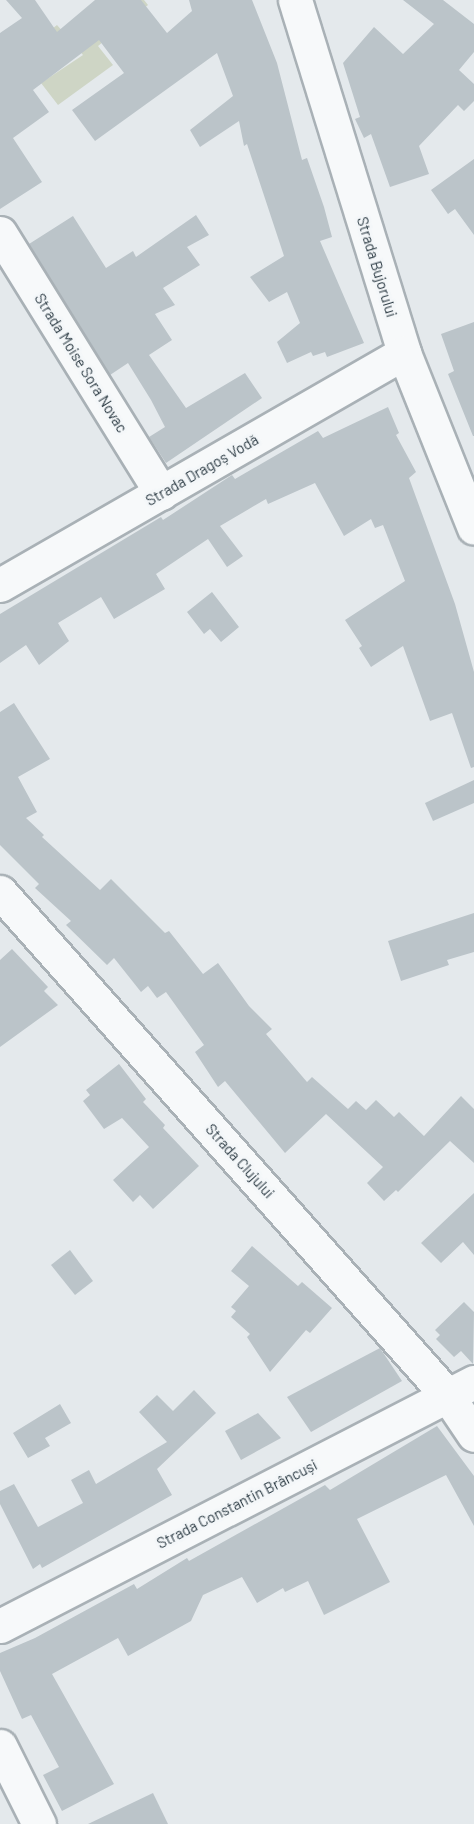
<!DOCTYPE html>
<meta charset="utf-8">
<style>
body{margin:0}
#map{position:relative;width:474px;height:1824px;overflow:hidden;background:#e4e9ec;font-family:Barlow,sans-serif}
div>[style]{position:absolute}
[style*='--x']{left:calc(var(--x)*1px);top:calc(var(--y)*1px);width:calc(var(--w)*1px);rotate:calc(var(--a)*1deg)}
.green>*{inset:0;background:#ced5c5}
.building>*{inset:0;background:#bbc4c9}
.roads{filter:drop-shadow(2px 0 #a9b1b6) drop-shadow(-2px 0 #a9b1b6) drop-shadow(0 2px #a9b1b6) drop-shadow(0 -2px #a9b1b6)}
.minor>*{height:33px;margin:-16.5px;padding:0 16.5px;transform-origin:16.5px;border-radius:16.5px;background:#f7f9fa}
span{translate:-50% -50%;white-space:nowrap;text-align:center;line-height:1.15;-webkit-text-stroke:6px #f4f7f9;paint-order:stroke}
.street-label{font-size:15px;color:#2c3b44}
</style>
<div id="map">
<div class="green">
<i style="clip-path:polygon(124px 0,144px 0,148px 5px,98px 46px,113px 65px,58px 105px,41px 83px,83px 55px,72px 42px,29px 47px,57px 25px,72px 42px)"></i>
</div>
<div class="building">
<i style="clip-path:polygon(6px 0,35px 0,57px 32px,95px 0,141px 0,167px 33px,192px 11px,189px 0,252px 0,277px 63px,302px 160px,307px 158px,324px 207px,332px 237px,320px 241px,364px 343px,327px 357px,325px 352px,313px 356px,311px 352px,287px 363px,277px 342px,300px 323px,287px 292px,269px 302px,250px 277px,284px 256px,247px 144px,244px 146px,239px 121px,200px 147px,190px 130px,233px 96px,217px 53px,95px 141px,72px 110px,124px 73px,99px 40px,33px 90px,49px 112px,13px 138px,42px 182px,0 209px,0 33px,22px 18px)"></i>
<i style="clip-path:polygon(403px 0,443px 0,474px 24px,474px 52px,459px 70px,474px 84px,474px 101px,464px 111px,458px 105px,419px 146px,429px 174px,390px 187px,371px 134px,364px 138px,355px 119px,360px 117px,343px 63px,374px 27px,403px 54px,434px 24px)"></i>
<i style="clip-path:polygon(474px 159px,474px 235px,455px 209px,448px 214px,431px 190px)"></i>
<i style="clip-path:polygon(196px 215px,209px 235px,187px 247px,200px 265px,163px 288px,175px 305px,155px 314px,172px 340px,149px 355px,186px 408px,245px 373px,262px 398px,166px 463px,149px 437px,165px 427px,151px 400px,128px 363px,110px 375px,29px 244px,73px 216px,106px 268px,133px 251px,136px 257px)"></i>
<i style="clip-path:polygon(474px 322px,474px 436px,473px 436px,448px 374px,454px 371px,441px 334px)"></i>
<i style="clip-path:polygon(388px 407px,399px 433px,396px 435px,416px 472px,409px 478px,455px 604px,474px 672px,474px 767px,471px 768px,452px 713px,430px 721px,403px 646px,371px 667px,359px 648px,362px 646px,345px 620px,405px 581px,383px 525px,375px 528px,371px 519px,344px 536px,315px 483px,268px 504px,266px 499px,220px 526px,243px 556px,227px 567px,208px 539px,156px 574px,165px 589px,114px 619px,101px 597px,58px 623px,69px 641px,39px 665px,26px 645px,0 663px,0 614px,161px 517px,163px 520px,232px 475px,235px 479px,318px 431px,323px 438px)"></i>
<i style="clip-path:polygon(212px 592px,239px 627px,221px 642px,210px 629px,204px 634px,187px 612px)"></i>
<i style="clip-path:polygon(14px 703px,50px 759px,18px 777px,37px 812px,26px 818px,44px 835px,42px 837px,100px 890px,111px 879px,165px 933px,169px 931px,203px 974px,218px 963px,249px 1006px,272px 1029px,266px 1034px,307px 1082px,312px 1077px,348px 1109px,356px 1101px,366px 1110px,376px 1100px,394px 1117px,399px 1112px,424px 1136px,461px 1096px,474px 1109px,474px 1163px,450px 1141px,398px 1192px,396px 1190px,384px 1201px,367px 1183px,383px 1167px,326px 1114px,285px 1153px,225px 1081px,218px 1087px,195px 1052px,204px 1045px,166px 992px,157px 998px,148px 986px,141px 992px,114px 958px,107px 965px,66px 925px,71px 921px,35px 888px,39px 884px,0 845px,0 712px)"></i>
<i style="clip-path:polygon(474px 780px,474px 803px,433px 821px,425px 803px)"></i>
<i style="clip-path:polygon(474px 913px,474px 952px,447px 960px,449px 965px,401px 981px,388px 941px)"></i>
<i style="clip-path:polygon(12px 949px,48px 987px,44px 991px,58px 1005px,0 1047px,0 960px)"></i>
<i style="clip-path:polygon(119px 1064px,146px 1099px,143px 1102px,165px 1125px,163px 1128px,199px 1166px,153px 1209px,140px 1195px,133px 1202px,113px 1180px,149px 1147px,122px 1118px,104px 1129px,83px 1101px,90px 1095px,86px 1090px)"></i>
<i style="clip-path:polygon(474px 1193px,474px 1255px,463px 1242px,441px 1263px,421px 1243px)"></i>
<i style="clip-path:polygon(252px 1246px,298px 1286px,302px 1282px,332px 1308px,310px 1333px,306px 1330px,270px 1372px,247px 1337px,250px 1334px,231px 1317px,236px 1311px,231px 1307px,249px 1286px,231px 1271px)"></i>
<i style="clip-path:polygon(70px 1250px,93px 1281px,75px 1295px,51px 1265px)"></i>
<i style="clip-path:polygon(464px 1302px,474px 1312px,473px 1364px,461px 1351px,454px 1357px,436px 1339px,440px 1335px,435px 1330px)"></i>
<i style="clip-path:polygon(380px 1348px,402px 1381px,311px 1432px,287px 1397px)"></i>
<i style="clip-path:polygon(194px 1390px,216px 1413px,157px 1469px,172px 1495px,42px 1568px,40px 1564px,33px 1569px,0 1504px,0 1491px,14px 1484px,38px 1527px,83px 1503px,71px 1480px,89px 1470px,96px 1484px,167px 1442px,139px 1412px,157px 1395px,173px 1411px)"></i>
<i style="clip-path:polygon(60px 1404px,71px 1423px,45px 1438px,50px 1446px,28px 1458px,13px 1433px)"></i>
<i style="clip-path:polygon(258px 1413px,281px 1438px,241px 1460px,225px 1431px)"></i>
<i style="clip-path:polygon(437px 1426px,474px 1476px,474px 1526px,446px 1475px,357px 1519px,390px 1582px,324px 1615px,308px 1581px,285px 1592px,283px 1588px,257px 1603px,242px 1577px,203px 1595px,191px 1621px,128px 1656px,118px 1638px,52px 1674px,114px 1784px,62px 1811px,43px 1775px,59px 1767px,31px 1715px,22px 1719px,0 1671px,0 1653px,35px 1638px,134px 1584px,137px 1589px,187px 1558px,189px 1561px,325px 1485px,330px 1490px)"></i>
<i style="clip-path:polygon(153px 1793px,168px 1824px,88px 1824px)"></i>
</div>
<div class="roads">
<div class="minor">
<i style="--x:295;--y:0;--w:369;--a:72.8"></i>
<i style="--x:404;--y:353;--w:188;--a:68.2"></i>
<i style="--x:0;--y:233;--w:306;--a:58.2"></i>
<i style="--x:0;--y:585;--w:466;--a:-29.9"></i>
<i style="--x:0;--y:892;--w:673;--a:48.37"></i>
<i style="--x:447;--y:1395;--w:48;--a:56"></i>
<i style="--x:0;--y:1626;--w:533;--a:-27.24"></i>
<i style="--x:0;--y:1746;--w:87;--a:63.4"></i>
</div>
</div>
<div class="street-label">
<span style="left:377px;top:267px;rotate:73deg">Strada Bujorului</span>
<span style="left:81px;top:363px;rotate:58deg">Strada Moise Sora Novac</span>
<span style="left:202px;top:470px;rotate:-30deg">Strada Dragoș Vodă</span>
<span style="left:240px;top:1161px;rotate:48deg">Strada Clujului</span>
<span style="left:237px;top:1504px;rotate:-27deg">Strada Constantin Brâncuși</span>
</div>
</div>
